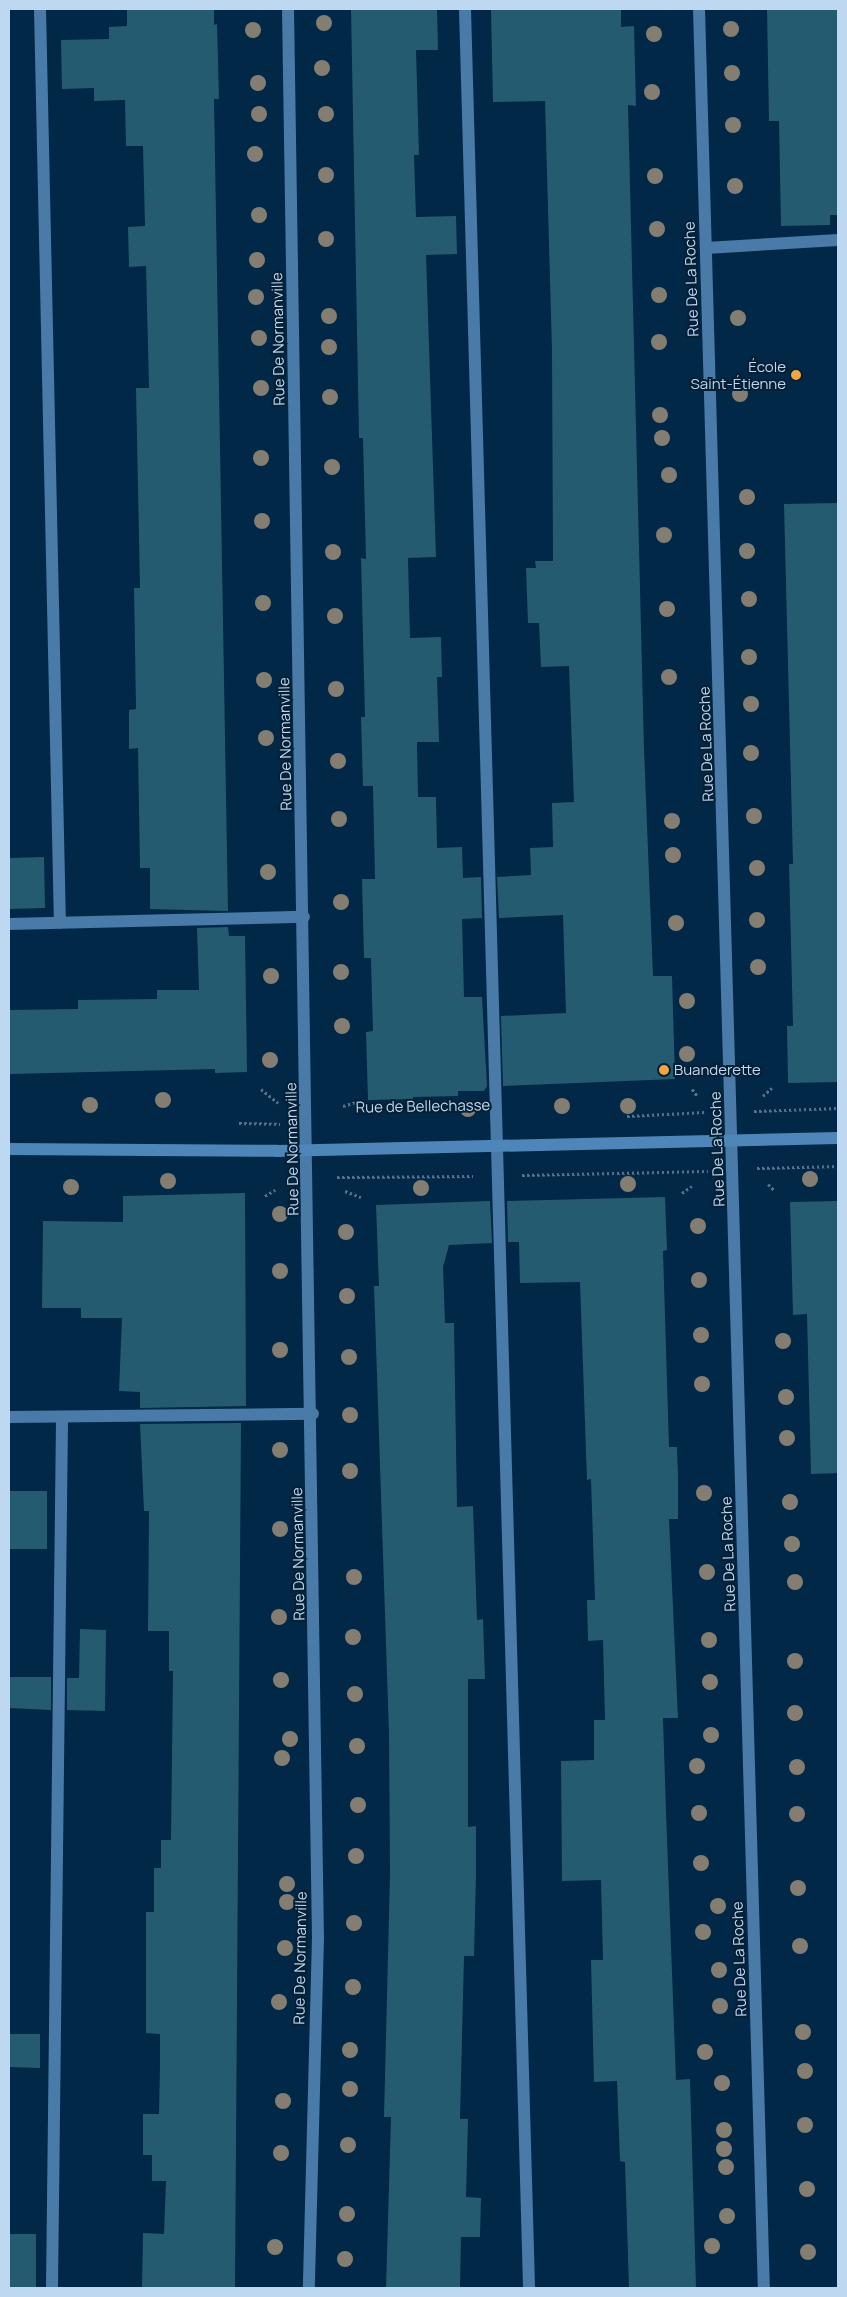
<!DOCTYPE html>
<meta charset="utf-8">
<style>
body{margin:0}
#map{position:relative;width:847px;height:2297px;overflow:hidden;background:#012847;font-family:Manrope,sans-serif}
div>[style]{position:absolute}
[style*='--x']{left:calc(var(--x)*1px);top:calc(var(--y)*1px);width:calc(var(--w)*1px);rotate:calc(var(--a)*1deg)}
.building>*{inset:0;background:#255b71}
.path>*{height:3px;margin-top:-1.5px;transform-origin:0;background:repeating-linear-gradient(90deg,#52738f 0 2.5px,transparent 0 5px)}
.lane>*{height:12px;margin:-6px;padding:0 6px;transform-origin:6px;border-radius:6px;background:#497aa8}
.street>*{height:12px;margin:-6px;padding:0 6px;transform-origin:6px;border-radius:6px;background:#497aa8}
.secondary>*{height:12px;margin:-6px;padding:0 6px;transform-origin:6px;border-radius:6px;background:#4e86b9}
.trees>*{width:16px;height:16px;margin:-8px;border-radius:50%;background:#847e72}
.dots>*{width:14px;height:14px;translate:-50% -50%;box-sizing:border-box;border:2px solid #051f35;border-radius:50%}
span{translate:-50% -50%;white-space:nowrap;text-align:center;line-height:1.15;-webkit-text-stroke:4px #051f35;paint-order:stroke}
.street-label{font-size:15px;color:#bed8f1}
.poi-label{font-size:15px;color:#bed8f1}
.right{translate:-100% -50%;text-align:right}
.left{translate:0 -50%;text-align:left}
.frame{position:absolute;inset:0;border:10px solid #bed8f1;pointer-events:none}
</style>
<div id="map">
<div class="building">
<i style="clip-path:polygon(127px 9px,214px 9px,214px 25px,217px 24px,219px 99px,214px 99px,228px 911px,150px 909px,150px 868px,140px 868px,138px 748px,129px 749px,129px 710px,136px 709px,134px 588px,140px 588px,136px 388px,149px 388px,148px 347px,146px 266px,129px 267px,128px 227px,145px 226px,143px 146px,126px 146px,125px 100px,94px 101px,94px 88px,62px 89px,61px 40px,109px 39px,109px 27px,127px 26px)"></i>
<i style="clip-path:polygon(351px 9px,437px 9px,438px 50px,416px 50px,419px 155px,414px 155px,416px 217px,456px 216px,457px 254px,426px 255px,436px 557px,408px 558px,410px 638px,441px 637px,442px 677px,437px 677px,439px 742px,417px 742px,418px 797px,436px 797px,437px 848px,462px 847px,463px 878px,481px 877px,482px 918px,462px 919px,464px 997px,482px 997px,487px 1086px,484px 1091px,458px 1091px,458px 1096px,413px 1097px,413px 1099px,368px 1100px,366px 1032px,373px 1031px,372px 999px,371px 958px,364px 958px,362px 879px,375px 879px,373px 786px,363px 786px,361px 717px,365px 717px,361px 558px,366px 559px,363px 438px,359px 438px)"></i>
<i style="clip-path:polygon(491px 9px,621px 9px,621px 27px,634px 26px,636px 106px,628px 105px,644px 749px,653px 976px,672px 976px,675px 1079px,503px 1086px,501px 1016px,566px 1013px,563px 915px,499px 918px,497px 877px,531px 875px,530px 848px,553px 847px,552px 803px,574px 802px,569px 666px,541px 667px,539px 623px,528px 623px,526px 568px,536px 568px,535px 561px,553px 561px,552px 351px,545px 101px,493px 102px)"></i>
<i style="clip-path:polygon(767px 9px,838px 9px,838px 215px,830px 215px,830px 225px,781px 226px,779px 121px,769px 121px)"></i>
<i style="clip-path:polygon(838px 503px,838px 1082px,788px 1083px,787px 1026px,793px 1026px,789px 864px,793px 864px,784px 504px)"></i>
<i style="clip-path:polygon(44px 857px,45px 908px,9px 909px,9px 858px)"></i>
<i style="clip-path:polygon(228px 927px,229px 936px,245px 936px,247px 1072px,215px 1073px,215px 1069px,9px 1074px,9px 1010px,78px 1009px,78px 1000px,157px 999px,157px 990px,199px 990px,197px 928px)"></i>
<i style="clip-path:polygon(245px 1193px,246px 1406px,140px 1408px,140px 1392px,119px 1391px,122px 1318px,81px 1318px,81px 1308px,42px 1308px,43px 1221px,123px 1222px,123px 1196px)"></i>
<i style="clip-path:polygon(665px 1197px,667px 1250px,663px 1251px,669px 1447px,677px 1447px,678px 1477px,678px 1519px,669px 1519px,678px 1718px,663px 1718px,666px 1812px,676px 2080px,690px 2079px,696px 2288px,629px 2288px,625px 2162px,620px 2161px,617px 2081px,594px 2082px,591px 1960px,603px 1960px,601px 1880px,562px 1881px,561px 1761px,594px 1760px,594px 1720px,605px 1720px,603px 1640px,588px 1641px,587px 1600px,595px 1600px,591px 1479px,587px 1480px,580px 1282px,520px 1283px,519px 1242px,508px 1242px,507px 1201px)"></i>
<i style="clip-path:polygon(490px 1201px,492px 1243px,449px 1245px,443px 1267px,445px 1323px,454px 1323px,457px 1507px,473px 1506px,477px 1620px,483px 1619px,485px 1679px,468px 1679px,468px 1827px,476px 1826px,476px 1874px,474px 1956px,464px 1956px,460px 2119px,468px 2119px,466px 2197px,481px 2198px,480px 2237px,461px 2237px,460px 2288px,386px 2288px,391px 2117px,384px 2117px,390px 1874px,389px 1734px,374px 1286px,379px 1286px,376px 1205px)"></i>
<i style="clip-path:polygon(838px 1201px,838px 1473px,811px 1474px,807px 1314px,793px 1315px,790px 1202px)"></i>
<i style="clip-path:polygon(241px 1423px,235px 2288px,142px 2288px,143px 2233px,164px 2234px,166px 2181px,152px 2181px,152px 2155px,143px 2155px,143px 2114px,159px 2114px,160px 2065px,160px 2034px,146px 2033px,146px 1912px,154px 1912px,154px 1868px,161px 1868px,161px 1840px,171px 1840px,173px 1671px,169px 1671px,169px 1631px,148px 1631px,149px 1511px,144px 1511px,140px 1424px)"></i>
<i style="clip-path:polygon(9px 1491px,47px 1491px,47px 1549px,9px 1549px)"></i>
<i style="clip-path:polygon(80px 1629px,106px 1630px,105px 1711px,67px 1710px,67px 1678px,79px 1678px)"></i>
<i style="clip-path:polygon(9px 1677px,51px 1677px,51px 1710px,9px 1708px)"></i>
<i style="clip-path:polygon(9px 2034px,40px 2034px,40px 2068px,9px 2067px)"></i>
<i style="clip-path:polygon(9px 2234px,36px 2234px,36px 2288px,9px 2288px)"></i>
</div>
<div class="path">
<i style="--x:261;--y:1089;--w:22;--a:39"></i>
<i style="--x:692;--y:1089;--w:10;--a:53"></i>
<i style="--x:763;--y:1096;--w:12;--a:-42"></i>
<i style="--x:343;--y:1106;--w:14;--a:-17"></i>
<i style="--x:754;--y:1111;--w:84;--a:-2"></i>
<i style="--x:627;--y:1116;--w:78;--a:-2.9"></i>
<i style="--x:239;--y:1123;--w:41;--a:1.4"></i>
<i style="--x:757;--y:1168;--w:81;--a:-1.4"></i>
<i style="--x:522;--y:1175;--w:186;--a:-1.2"></i>
<i style="--x:337;--y:1177;--w:136;--a:-0.4"></i>
<i style="--x:768;--y:1184;--w:8;--a:45"></i>
<i style="--x:345;--y:1191;--w:17;--a:21"></i>
<i style="--x:682;--y:1193;--w:12;--a:-35"></i>
<i style="--x:265;--y:1196;--w:12;--a:-31"></i>
</div>
<div class="lane">
<i style="--x:40;--y:9;--w:914;--a:88.75"></i>
<i style="--x:465;--y:9;--w:2280;--a:88.39"></i>
<i style="--x:706;--y:248;--w:132;--a:-3.5"></i>
<i style="--x:9;--y:924;--w:295;--a:-1.4"></i>
<i style="--x:9;--y:1417;--w:304;--a:-0.6"></i>
<i style="--x:52;--y:2288;--w:871;--a:-89.34"></i>
</div>
<div class="street">
<i style="--x:288;--y:9;--w:1928;--a:89.11"></i>
<i style="--x:318;--y:1937;--w:351;--a:91.5"></i>
<i style="--x:699;--y:9;--w:2280;--a:88.37"></i>
</div>
<div class="secondary">
<i style="--x:9;--y:1149;--w:268;--a:0.4"></i>
<i style="--x:277;--y:1151;--w:561;--a:-1.33"></i>
</div>
<div class="trees">
<i style="left:324px;top:23px"></i>
<i style="left:731px;top:29px"></i>
<i style="left:253px;top:30px"></i>
<i style="left:654px;top:34px"></i>
<i style="left:322px;top:68px"></i>
<i style="left:732px;top:73px"></i>
<i style="left:258px;top:83px"></i>
<i style="left:652px;top:92px"></i>
<i style="left:259px;top:114px"></i>
<i style="left:326px;top:114px"></i>
<i style="left:733px;top:125px"></i>
<i style="left:255px;top:154px"></i>
<i style="left:326px;top:175px"></i>
<i style="left:655px;top:176px"></i>
<i style="left:735px;top:186px"></i>
<i style="left:259px;top:215px"></i>
<i style="left:657px;top:229px"></i>
<i style="left:326px;top:239px"></i>
<i style="left:257px;top:260px"></i>
<i style="left:659px;top:295px"></i>
<i style="left:256px;top:297px"></i>
<i style="left:329px;top:316px"></i>
<i style="left:738px;top:318px"></i>
<i style="left:259px;top:338px"></i>
<i style="left:659px;top:342px"></i>
<i style="left:329px;top:347px"></i>
<i style="left:261px;top:388px"></i>
<i style="left:740px;top:394px"></i>
<i style="left:330px;top:397px"></i>
<i style="left:660px;top:415px"></i>
<i style="left:662px;top:438px"></i>
<i style="left:261px;top:458px"></i>
<i style="left:332px;top:467px"></i>
<i style="left:669px;top:475px"></i>
<i style="left:747px;top:497px"></i>
<i style="left:262px;top:521px"></i>
<i style="left:664px;top:535px"></i>
<i style="left:747px;top:551px"></i>
<i style="left:333px;top:552px"></i>
<i style="left:749px;top:599px"></i>
<i style="left:263px;top:603px"></i>
<i style="left:667px;top:609px"></i>
<i style="left:335px;top:616px"></i>
<i style="left:749px;top:657px"></i>
<i style="left:669px;top:677px"></i>
<i style="left:264px;top:680px"></i>
<i style="left:336px;top:689px"></i>
<i style="left:751px;top:704px"></i>
<i style="left:266px;top:738px"></i>
<i style="left:751px;top:753px"></i>
<i style="left:338px;top:761px"></i>
<i style="left:754px;top:816px"></i>
<i style="left:339px;top:819px"></i>
<i style="left:672px;top:821px"></i>
<i style="left:673px;top:855px"></i>
<i style="left:757px;top:868px"></i>
<i style="left:268px;top:872px"></i>
<i style="left:341px;top:902px"></i>
<i style="left:757px;top:920px"></i>
<i style="left:676px;top:923px"></i>
<i style="left:758px;top:967px"></i>
<i style="left:341px;top:972px"></i>
<i style="left:271px;top:976px"></i>
<i style="left:687px;top:1001px"></i>
<i style="left:342px;top:1026px"></i>
<i style="left:687px;top:1054px"></i>
<i style="left:270px;top:1060px"></i>
<i style="left:163px;top:1100px"></i>
<i style="left:90px;top:1105px"></i>
<i style="left:562px;top:1106px"></i>
<i style="left:628px;top:1106px"></i>
<i style="left:468px;top:1109px"></i>
<i style="left:810px;top:1179px"></i>
<i style="left:168px;top:1181px"></i>
<i style="left:628px;top:1184px"></i>
<i style="left:71px;top:1187px"></i>
<i style="left:421px;top:1188px"></i>
<i style="left:280px;top:1214px"></i>
<i style="left:698px;top:1226px"></i>
<i style="left:346px;top:1232px"></i>
<i style="left:280px;top:1271px"></i>
<i style="left:699px;top:1280px"></i>
<i style="left:347px;top:1296px"></i>
<i style="left:701px;top:1335px"></i>
<i style="left:783px;top:1341px"></i>
<i style="left:280px;top:1350px"></i>
<i style="left:349px;top:1357px"></i>
<i style="left:702px;top:1384px"></i>
<i style="left:786px;top:1397px"></i>
<i style="left:350px;top:1415px"></i>
<i style="left:787px;top:1438px"></i>
<i style="left:280px;top:1450px"></i>
<i style="left:350px;top:1471px"></i>
<i style="left:704px;top:1493px"></i>
<i style="left:790px;top:1502px"></i>
<i style="left:280px;top:1529px"></i>
<i style="left:792px;top:1544px"></i>
<i style="left:707px;top:1572px"></i>
<i style="left:354px;top:1577px"></i>
<i style="left:795px;top:1582px"></i>
<i style="left:279px;top:1617px"></i>
<i style="left:353px;top:1637px"></i>
<i style="left:709px;top:1640px"></i>
<i style="left:795px;top:1661px"></i>
<i style="left:281px;top:1680px"></i>
<i style="left:710px;top:1682px"></i>
<i style="left:355px;top:1694px"></i>
<i style="left:795px;top:1713px"></i>
<i style="left:711px;top:1735px"></i>
<i style="left:290px;top:1739px"></i>
<i style="left:357px;top:1746px"></i>
<i style="left:282px;top:1758px"></i>
<i style="left:697px;top:1766px"></i>
<i style="left:797px;top:1767px"></i>
<i style="left:358px;top:1805px"></i>
<i style="left:699px;top:1813px"></i>
<i style="left:797px;top:1814px"></i>
<i style="left:356px;top:1856px"></i>
<i style="left:701px;top:1863px"></i>
<i style="left:287px;top:1884px"></i>
<i style="left:798px;top:1888px"></i>
<i style="left:287px;top:1902px"></i>
<i style="left:718px;top:1906px"></i>
<i style="left:354px;top:1923px"></i>
<i style="left:703px;top:1932px"></i>
<i style="left:800px;top:1946px"></i>
<i style="left:285px;top:1948px"></i>
<i style="left:719px;top:1970px"></i>
<i style="left:353px;top:1987px"></i>
<i style="left:279px;top:2002px"></i>
<i style="left:720px;top:2006px"></i>
<i style="left:803px;top:2032px"></i>
<i style="left:350px;top:2050px"></i>
<i style="left:705px;top:2052px"></i>
<i style="left:805px;top:2071px"></i>
<i style="left:722px;top:2083px"></i>
<i style="left:350px;top:2089px"></i>
<i style="left:283px;top:2101px"></i>
<i style="left:805px;top:2125px"></i>
<i style="left:724px;top:2130px"></i>
<i style="left:348px;top:2145px"></i>
<i style="left:724px;top:2149px"></i>
<i style="left:281px;top:2153px"></i>
<i style="left:726px;top:2167px"></i>
<i style="left:807px;top:2189px"></i>
<i style="left:347px;top:2214px"></i>
<i style="left:727px;top:2216px"></i>
<i style="left:712px;top:2246px"></i>
<i style="left:275px;top:2247px"></i>
<i style="left:808px;top:2252px"></i>
<i style="left:345px;top:2259px"></i>
</div>
<div class="dots">
<i style="left:796px;top:375px;background:#f3a443"></i>
<i style="left:664px;top:1070px;background:#f3a443"></i>
</div>
<div class="street-label">
<span style="left:691px;top:279px;rotate:-92deg">Rue De La Roche</span>
<span style="left:278px;top:339px;rotate:-91deg">Rue De Normanville</span>
<span style="left:285px;top:744px;rotate:-91deg">Rue De Normanville</span>
<span style="left:706px;top:744px;rotate:-92deg">Rue De La Roche</span>
<span style="left:423px;top:1106px;rotate:-1deg">Rue de Bellechasse</span>
<span style="left:292px;top:1149px;rotate:-91deg">Rue De Normanville</span>
<span style="left:717px;top:1149px;rotate:-92deg">Rue De La Roche</span>
<span style="left:298px;top:1554px;rotate:-91deg">Rue De Normanville</span>
<span style="left:728px;top:1554px;rotate:-92deg">Rue De La Roche</span>
<span style="left:300px;top:1958px;rotate:-89deg">Rue De Normanville</span>
<span style="left:739px;top:1959px;rotate:-92deg">Rue De La Roche</span>
</div>
<div class="poi-label">
<span class="right" style="left:786px;top:375px">École<br>Saint-Étienne</span>
<span class="left" style="left:674px;top:1070px">Buanderette</span>
</div>
<div class="frame"></div>
</div>
